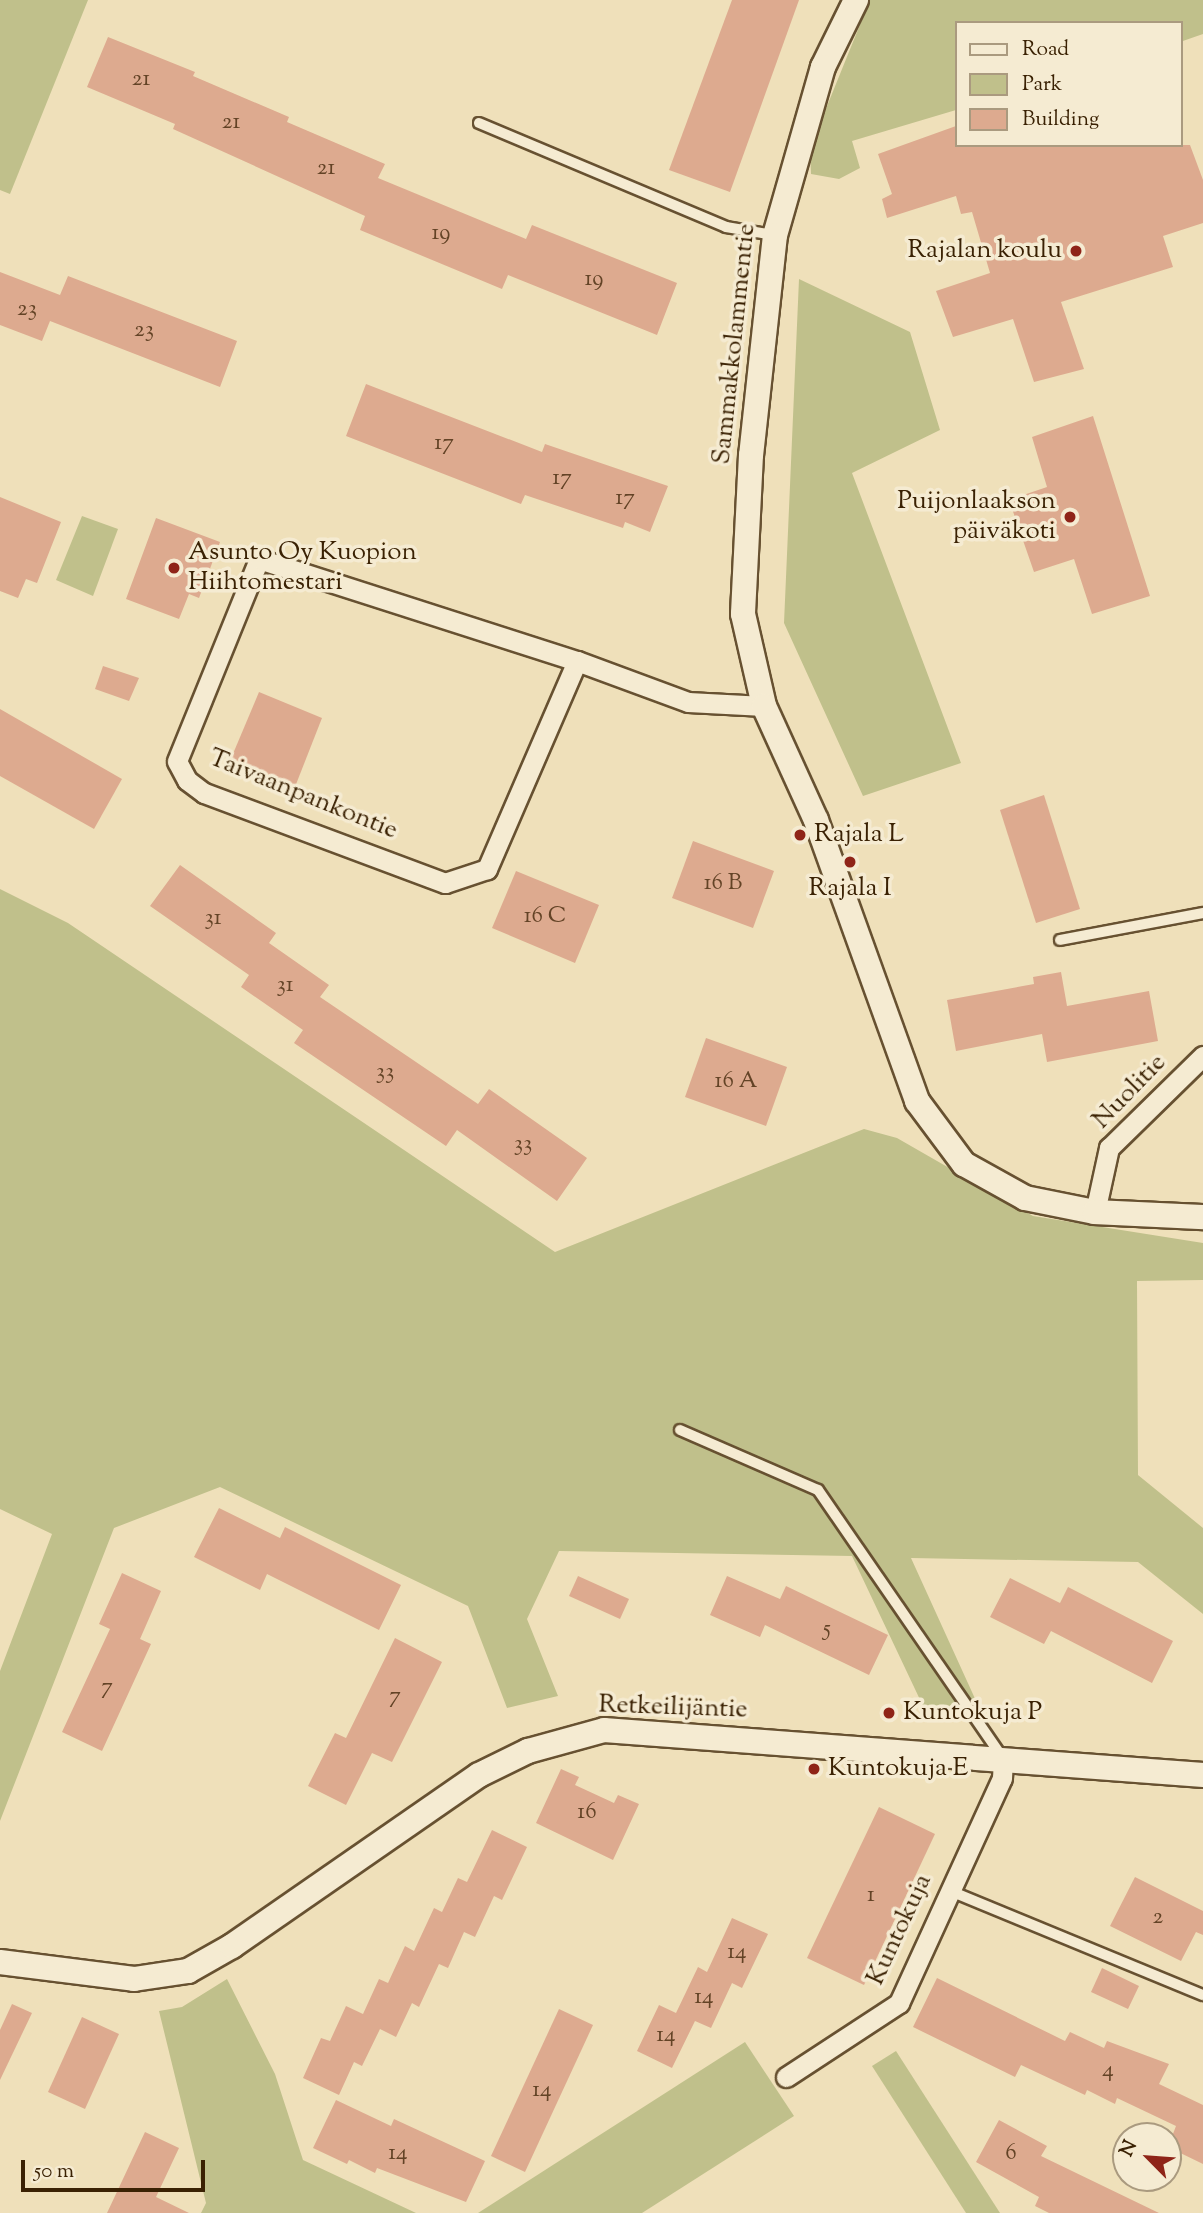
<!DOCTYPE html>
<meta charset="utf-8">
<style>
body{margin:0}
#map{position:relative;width:1203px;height:2213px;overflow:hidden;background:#efe0ba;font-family:"Sorts Mill Goudy",serif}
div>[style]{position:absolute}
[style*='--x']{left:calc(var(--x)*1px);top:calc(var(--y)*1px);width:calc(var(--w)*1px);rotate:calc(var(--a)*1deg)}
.green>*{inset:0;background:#c0c08b}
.building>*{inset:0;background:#ddaa8f}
.roads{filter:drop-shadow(2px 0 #675131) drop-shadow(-2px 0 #675131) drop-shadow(0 2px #675131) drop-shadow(0 -2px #675131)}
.service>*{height:10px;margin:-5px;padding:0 5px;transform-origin:5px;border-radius:5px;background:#f5ebd2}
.minor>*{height:19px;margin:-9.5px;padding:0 9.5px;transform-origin:9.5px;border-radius:9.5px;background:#f5ebd2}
.tertiary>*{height:24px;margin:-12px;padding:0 12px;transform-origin:12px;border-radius:12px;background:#f5ebd2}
.dots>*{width:19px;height:19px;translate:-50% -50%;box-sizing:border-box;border:4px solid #f5ebd2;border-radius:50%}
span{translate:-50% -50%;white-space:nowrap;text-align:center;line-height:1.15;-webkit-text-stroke:7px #f5ebd2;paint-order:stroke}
.number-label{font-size:23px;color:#634326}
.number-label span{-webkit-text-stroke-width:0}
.poi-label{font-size:26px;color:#3a2103}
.right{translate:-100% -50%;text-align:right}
.left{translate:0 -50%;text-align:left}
.street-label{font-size:26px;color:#3a2103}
.legend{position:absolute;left:955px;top:21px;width:228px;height:126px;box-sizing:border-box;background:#f5ebd2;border:2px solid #aa9a7f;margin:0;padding:9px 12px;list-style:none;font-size:21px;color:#3a2103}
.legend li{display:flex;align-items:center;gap:14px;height:35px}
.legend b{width:35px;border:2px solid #aa9a7f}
.north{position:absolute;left:1112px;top:2122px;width:70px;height:70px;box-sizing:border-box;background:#f5ebd2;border:2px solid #aa9a7f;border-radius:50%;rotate:295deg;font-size:19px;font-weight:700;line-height:28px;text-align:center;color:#3a2103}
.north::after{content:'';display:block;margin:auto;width:24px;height:32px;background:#8f2418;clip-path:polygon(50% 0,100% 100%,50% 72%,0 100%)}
.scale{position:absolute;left:21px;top:2160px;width:184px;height:32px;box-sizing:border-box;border:4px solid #3a2103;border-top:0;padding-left:9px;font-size:21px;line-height:24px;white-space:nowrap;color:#3a2103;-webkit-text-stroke:5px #f5ebd2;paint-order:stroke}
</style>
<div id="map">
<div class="green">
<i style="clip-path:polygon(0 0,88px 0,10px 194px,0 190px)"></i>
<i style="clip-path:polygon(870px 0,1203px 0,1203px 34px,1180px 42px,1180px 23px,956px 23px,956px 110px,852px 141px,860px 168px,839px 179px,811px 174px,810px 148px)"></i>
<i style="clip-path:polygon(799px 279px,910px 332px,940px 430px,852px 473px,961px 763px,863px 796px,784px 623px)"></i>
<i style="clip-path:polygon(82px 516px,118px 529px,93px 596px,56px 580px)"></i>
<i style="clip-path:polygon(0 889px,68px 923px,555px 1252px,864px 1129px,897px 1138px,1033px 1216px,1203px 1243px,1203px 1280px,1137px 1281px,1138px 1475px,1203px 1528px,1203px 1614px,1138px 1562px,911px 1558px,982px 1714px,923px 1706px,852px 1556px,559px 1551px,527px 1619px,558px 1696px,507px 1708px,468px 1606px,220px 1487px,114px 1528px,0 1821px,0 1671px,52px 1534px,0 1509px)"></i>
<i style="clip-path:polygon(227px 1979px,275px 2074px,303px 2160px,416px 2213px,201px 2213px,206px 2203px,159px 2011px,182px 2007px)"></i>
<i style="clip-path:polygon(745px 2042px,794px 2116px,642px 2213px,478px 2213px)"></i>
<i style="clip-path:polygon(896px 2051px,1000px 2213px,966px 2213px,872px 2066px)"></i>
</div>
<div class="building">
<i style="clip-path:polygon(732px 0,799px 0,730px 192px,669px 170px)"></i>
<i style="clip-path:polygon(108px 37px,195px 72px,193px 76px,289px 117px,287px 122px,385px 164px,378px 178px,526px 239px,532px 225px,677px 283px,657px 335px,508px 275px,502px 289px,360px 230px,365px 216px,173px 129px,175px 124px,87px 87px)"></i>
<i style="clip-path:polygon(956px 126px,956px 145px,1190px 145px,1203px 180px,1203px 223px,1163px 236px,1173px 267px,1061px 302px,1084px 369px,1034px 382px,1013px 319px,953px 337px,936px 291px,990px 273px,972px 212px,961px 214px,956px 196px,887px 218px,882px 199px,892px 194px,878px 154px)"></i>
<i style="clip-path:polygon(0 272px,60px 295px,68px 276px,237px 341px,220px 387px,50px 321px,42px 341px,0 325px)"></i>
<i style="clip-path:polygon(366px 384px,542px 452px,545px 444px,668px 486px,650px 532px,625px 522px,623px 528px,525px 495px,521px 504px,346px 436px)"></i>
<i style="clip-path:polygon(1093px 416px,1150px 596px,1092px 614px,1074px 559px,1034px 572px,1009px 500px,1047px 487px,1032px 437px)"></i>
<i style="clip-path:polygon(0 497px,61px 522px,37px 583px,26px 579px,18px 598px,0 591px)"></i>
<i style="clip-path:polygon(156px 518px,220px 542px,199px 598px,189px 594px,179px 619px,126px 599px)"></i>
<i style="clip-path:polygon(103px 666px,139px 678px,129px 701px,95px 689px)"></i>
<i style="clip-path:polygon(259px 692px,322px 718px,293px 792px,227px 768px)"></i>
<i style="clip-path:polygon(0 709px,122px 779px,94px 829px,0 776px)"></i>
<i style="clip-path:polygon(1044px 795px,1080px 909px,1036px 923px,1000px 810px)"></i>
<i style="clip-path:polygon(693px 841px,774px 871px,753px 928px,672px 898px)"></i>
<i style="clip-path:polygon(180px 865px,276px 933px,269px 943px,329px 985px,320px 997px,478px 1104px,489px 1089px,587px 1158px,557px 1201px,457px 1130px,446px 1146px,294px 1043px,303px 1030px,241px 987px,249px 975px,150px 906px)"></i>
<i style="clip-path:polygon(516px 871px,599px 905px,575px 963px,492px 928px)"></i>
<i style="clip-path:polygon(1061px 972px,1067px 1006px,1149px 991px,1158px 1041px,1047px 1062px,1042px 1034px,956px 1051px,947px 1000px,1034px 984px,1033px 977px)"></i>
<i style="clip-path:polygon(706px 1038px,787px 1067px,766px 1126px,685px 1097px)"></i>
<i style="clip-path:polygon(219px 1508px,280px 1538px,285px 1527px,401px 1585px,379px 1630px,267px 1574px,260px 1590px,194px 1557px)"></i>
<i style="clip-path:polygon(122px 1573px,161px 1591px,140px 1639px,151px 1644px,102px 1751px,62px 1732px,110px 1629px,99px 1624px)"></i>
<i style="clip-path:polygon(578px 1576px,629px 1599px,620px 1619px,569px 1596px)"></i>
<i style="clip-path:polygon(727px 1576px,780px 1599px,786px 1586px,888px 1635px,869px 1675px,765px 1625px,760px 1637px,710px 1615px)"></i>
<i style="clip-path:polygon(1010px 1578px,1060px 1603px,1068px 1587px,1173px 1641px,1152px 1683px,1051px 1631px,1044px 1644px,990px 1617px)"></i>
<i style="clip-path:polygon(395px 1638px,442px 1662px,392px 1762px,372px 1753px,346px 1805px,308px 1786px,335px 1733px,346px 1738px)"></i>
<i style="clip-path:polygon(561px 1769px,579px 1777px,575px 1785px,614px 1803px,618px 1795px,639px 1804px,613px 1860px,536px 1823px)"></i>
<i style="clip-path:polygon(879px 1807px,935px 1834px,864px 1985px,807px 1958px)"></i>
<i style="clip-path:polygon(492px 1830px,527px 1847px,502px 1900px,494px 1896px,475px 1937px,464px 1932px,448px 1968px,439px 1964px,419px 2007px,412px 2003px,396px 2037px,380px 2029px,362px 2066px,354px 2062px,339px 2095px,303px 2078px,321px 2038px,330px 2041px,346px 2006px,363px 2014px,379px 1979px,388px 1983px,405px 1946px,414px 1951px,434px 1908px,442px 1912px,458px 1878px,467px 1882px)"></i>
<i style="clip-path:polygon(1135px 1877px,1203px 1911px,1203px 1935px,1196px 1932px,1181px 1961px,1110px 1926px)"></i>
<i style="clip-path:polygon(732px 1918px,768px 1934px,742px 1988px,732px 1983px,711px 2028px,695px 2021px,672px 2068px,637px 2051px,659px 2005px,676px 2013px,698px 1967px,707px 1972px)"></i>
<i style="clip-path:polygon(1102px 1968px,1139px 1986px,1128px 2009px,1091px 1992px)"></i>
<i style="clip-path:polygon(937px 1978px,1065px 2041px,1070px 2032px,1104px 2048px,1107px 2041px,1169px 2064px,1159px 2084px,1203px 2105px,1203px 2164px,1168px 2147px,1176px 2126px,1117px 2098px,1115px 2104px,1087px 2090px,1085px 2095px,1021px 2065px,1015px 2077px,913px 2027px)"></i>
<i style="clip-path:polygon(12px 2004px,32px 2013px,0 2080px,0 2030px)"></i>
<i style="clip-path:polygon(559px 2009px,593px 2025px,525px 2172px,491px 2156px)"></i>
<i style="clip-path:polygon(82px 2017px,119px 2034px,85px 2109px,48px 2092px)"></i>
<i style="clip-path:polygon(336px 2100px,391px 2126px,394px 2119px,485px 2161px,466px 2202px,377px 2168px,375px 2173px,349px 2160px,347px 2164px,313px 2148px)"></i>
<i style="clip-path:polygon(999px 2120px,1047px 2146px,1041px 2156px,1159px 2213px,1049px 2213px,1035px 2206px,1039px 2197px,976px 2162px)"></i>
<i style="clip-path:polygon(145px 2132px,179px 2148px,156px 2197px,189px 2213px,107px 2213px)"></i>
</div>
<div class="roads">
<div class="service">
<i style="--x:479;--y:123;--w:268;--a:22.8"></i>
<i style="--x:726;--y:227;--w:49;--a:9.5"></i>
<i style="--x:1060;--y:940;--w:146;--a:-10.7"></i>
<i style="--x:680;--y:1430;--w:150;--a:23.5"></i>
<i style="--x:818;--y:1490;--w:324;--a:55.4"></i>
<i style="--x:948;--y:1890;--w:276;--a:22.4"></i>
</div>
<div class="minor">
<i style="--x:577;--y:661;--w:227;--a:113.4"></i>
<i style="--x:487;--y:869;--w:44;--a:161.6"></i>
<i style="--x:445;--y:883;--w:257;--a:-159.5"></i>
<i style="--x:204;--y:793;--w:21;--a:-143"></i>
<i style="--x:187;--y:780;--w:21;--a:-118"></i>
<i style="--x:177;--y:761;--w:218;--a:-67.9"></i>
<i style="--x:259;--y:559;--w:334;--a:17.8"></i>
<i style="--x:577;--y:661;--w:118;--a:20.3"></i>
<i style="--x:688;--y:702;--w:76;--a:3"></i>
<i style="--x:1095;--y:1212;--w:66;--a:-77.7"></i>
<i style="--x:1109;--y:1148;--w:132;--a:-44.4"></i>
<i style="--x:786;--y:2077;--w:135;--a:-33.2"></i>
<i style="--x:899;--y:2003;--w:247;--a:-65.4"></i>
<i style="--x:1002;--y:1778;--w:20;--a:-87"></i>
</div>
<div class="tertiary">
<i style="--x:856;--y:0;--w:75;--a:116.2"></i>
<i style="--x:823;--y:67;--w:175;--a:105.9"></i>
<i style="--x:775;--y:235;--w:221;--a:96.2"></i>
<i style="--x:751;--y:455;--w:159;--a:92.9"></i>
<i style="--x:743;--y:614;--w:94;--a:77.1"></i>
<i style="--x:764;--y:706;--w:125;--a:65.5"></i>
<i style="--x:816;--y:820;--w:299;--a:70.2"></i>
<i style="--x:917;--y:1101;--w:79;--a:53.3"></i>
<i style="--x:964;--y:1164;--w:70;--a:29.1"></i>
<i style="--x:1025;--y:1198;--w:71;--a:11.3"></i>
<i style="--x:1095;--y:1212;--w:108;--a:2.7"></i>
<i style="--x:0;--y:1962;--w:135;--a:7.2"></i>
<i style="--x:134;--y:1979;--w:55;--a:-8.4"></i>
<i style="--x:188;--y:1971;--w:51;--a:-29.6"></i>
<i style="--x:232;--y:1946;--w:300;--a:-34.7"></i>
<i style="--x:479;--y:1775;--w:55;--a:-26.1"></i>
<i style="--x:528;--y:1751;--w:79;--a:-15.4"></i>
<i style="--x:604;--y:1730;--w:601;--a:4.3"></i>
</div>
</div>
<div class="dots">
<i style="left:1076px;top:251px;background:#8f2418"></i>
<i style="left:1070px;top:517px;background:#8f2418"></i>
<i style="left:174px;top:568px;background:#8f2418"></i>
<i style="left:800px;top:835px;background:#8f2418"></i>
<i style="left:850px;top:862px;background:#8f2418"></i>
<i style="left:889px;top:1713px;background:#8f2418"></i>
<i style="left:814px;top:1769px;background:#8f2418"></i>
</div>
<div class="number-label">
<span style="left:141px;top:80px">21</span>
<span style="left:231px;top:123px">21</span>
<span style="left:326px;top:169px">21</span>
<span style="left:441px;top:234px">19</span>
<span style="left:594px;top:280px">19</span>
<span style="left:27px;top:310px">23</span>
<span style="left:144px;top:331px">23</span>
<span style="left:444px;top:444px">17</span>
<span style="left:562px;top:479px">17</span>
<span style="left:625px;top:499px">17</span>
<span style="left:723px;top:884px">16 B</span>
<span style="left:545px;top:917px">16 C</span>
<span style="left:213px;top:919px">31</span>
<span style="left:285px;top:986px">31</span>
<span style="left:385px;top:1073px">33</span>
<span style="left:736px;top:1082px">16 A</span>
<span style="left:523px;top:1145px">33</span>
<span style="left:827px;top:1630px">5</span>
<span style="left:107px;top:1688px">7</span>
<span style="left:395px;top:1697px">7</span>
<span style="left:587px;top:1813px">16</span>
<span style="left:871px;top:1896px">1</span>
<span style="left:1158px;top:1918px">2</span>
<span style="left:737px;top:1953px">14</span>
<span style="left:704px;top:1998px">14</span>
<span style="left:666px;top:2036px">14</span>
<span style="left:1108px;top:2071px">4</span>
<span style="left:542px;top:2091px">14</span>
<span style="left:398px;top:2154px">14</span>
<span style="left:1011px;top:2154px">6</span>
</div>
<div class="poi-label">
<span class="right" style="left:1062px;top:251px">Rajalan koulu</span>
<span class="right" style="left:1056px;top:517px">Puijonlaakson<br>päiväkoti</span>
<span class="left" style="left:188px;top:568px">Asunto Oy Kuopion<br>Hiihtomestari</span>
<span class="left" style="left:814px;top:835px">Rajala L</span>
<span style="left:850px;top:889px">Rajala I</span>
<span class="left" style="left:903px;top:1713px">Kuntokuja P</span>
<span class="left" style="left:828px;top:1769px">Kuntokuja E</span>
</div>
<div class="street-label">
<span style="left:735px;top:344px;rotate:-84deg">Sammakkolammentie</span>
<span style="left:303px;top:795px;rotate:22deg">Taivaanpankontie</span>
<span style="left:1130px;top:1092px;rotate:-46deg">Nuolitie</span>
<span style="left:673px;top:1708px;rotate:2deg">Retkeilijäntie</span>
<span style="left:900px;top:1930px;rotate:-65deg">Kuntokuja</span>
</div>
<ul class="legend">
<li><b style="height:9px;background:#f5ebd2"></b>Road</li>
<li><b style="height:19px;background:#c0c08b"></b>Park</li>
<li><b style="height:19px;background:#ddaa8f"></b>Building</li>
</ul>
<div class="north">N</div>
<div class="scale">50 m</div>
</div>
